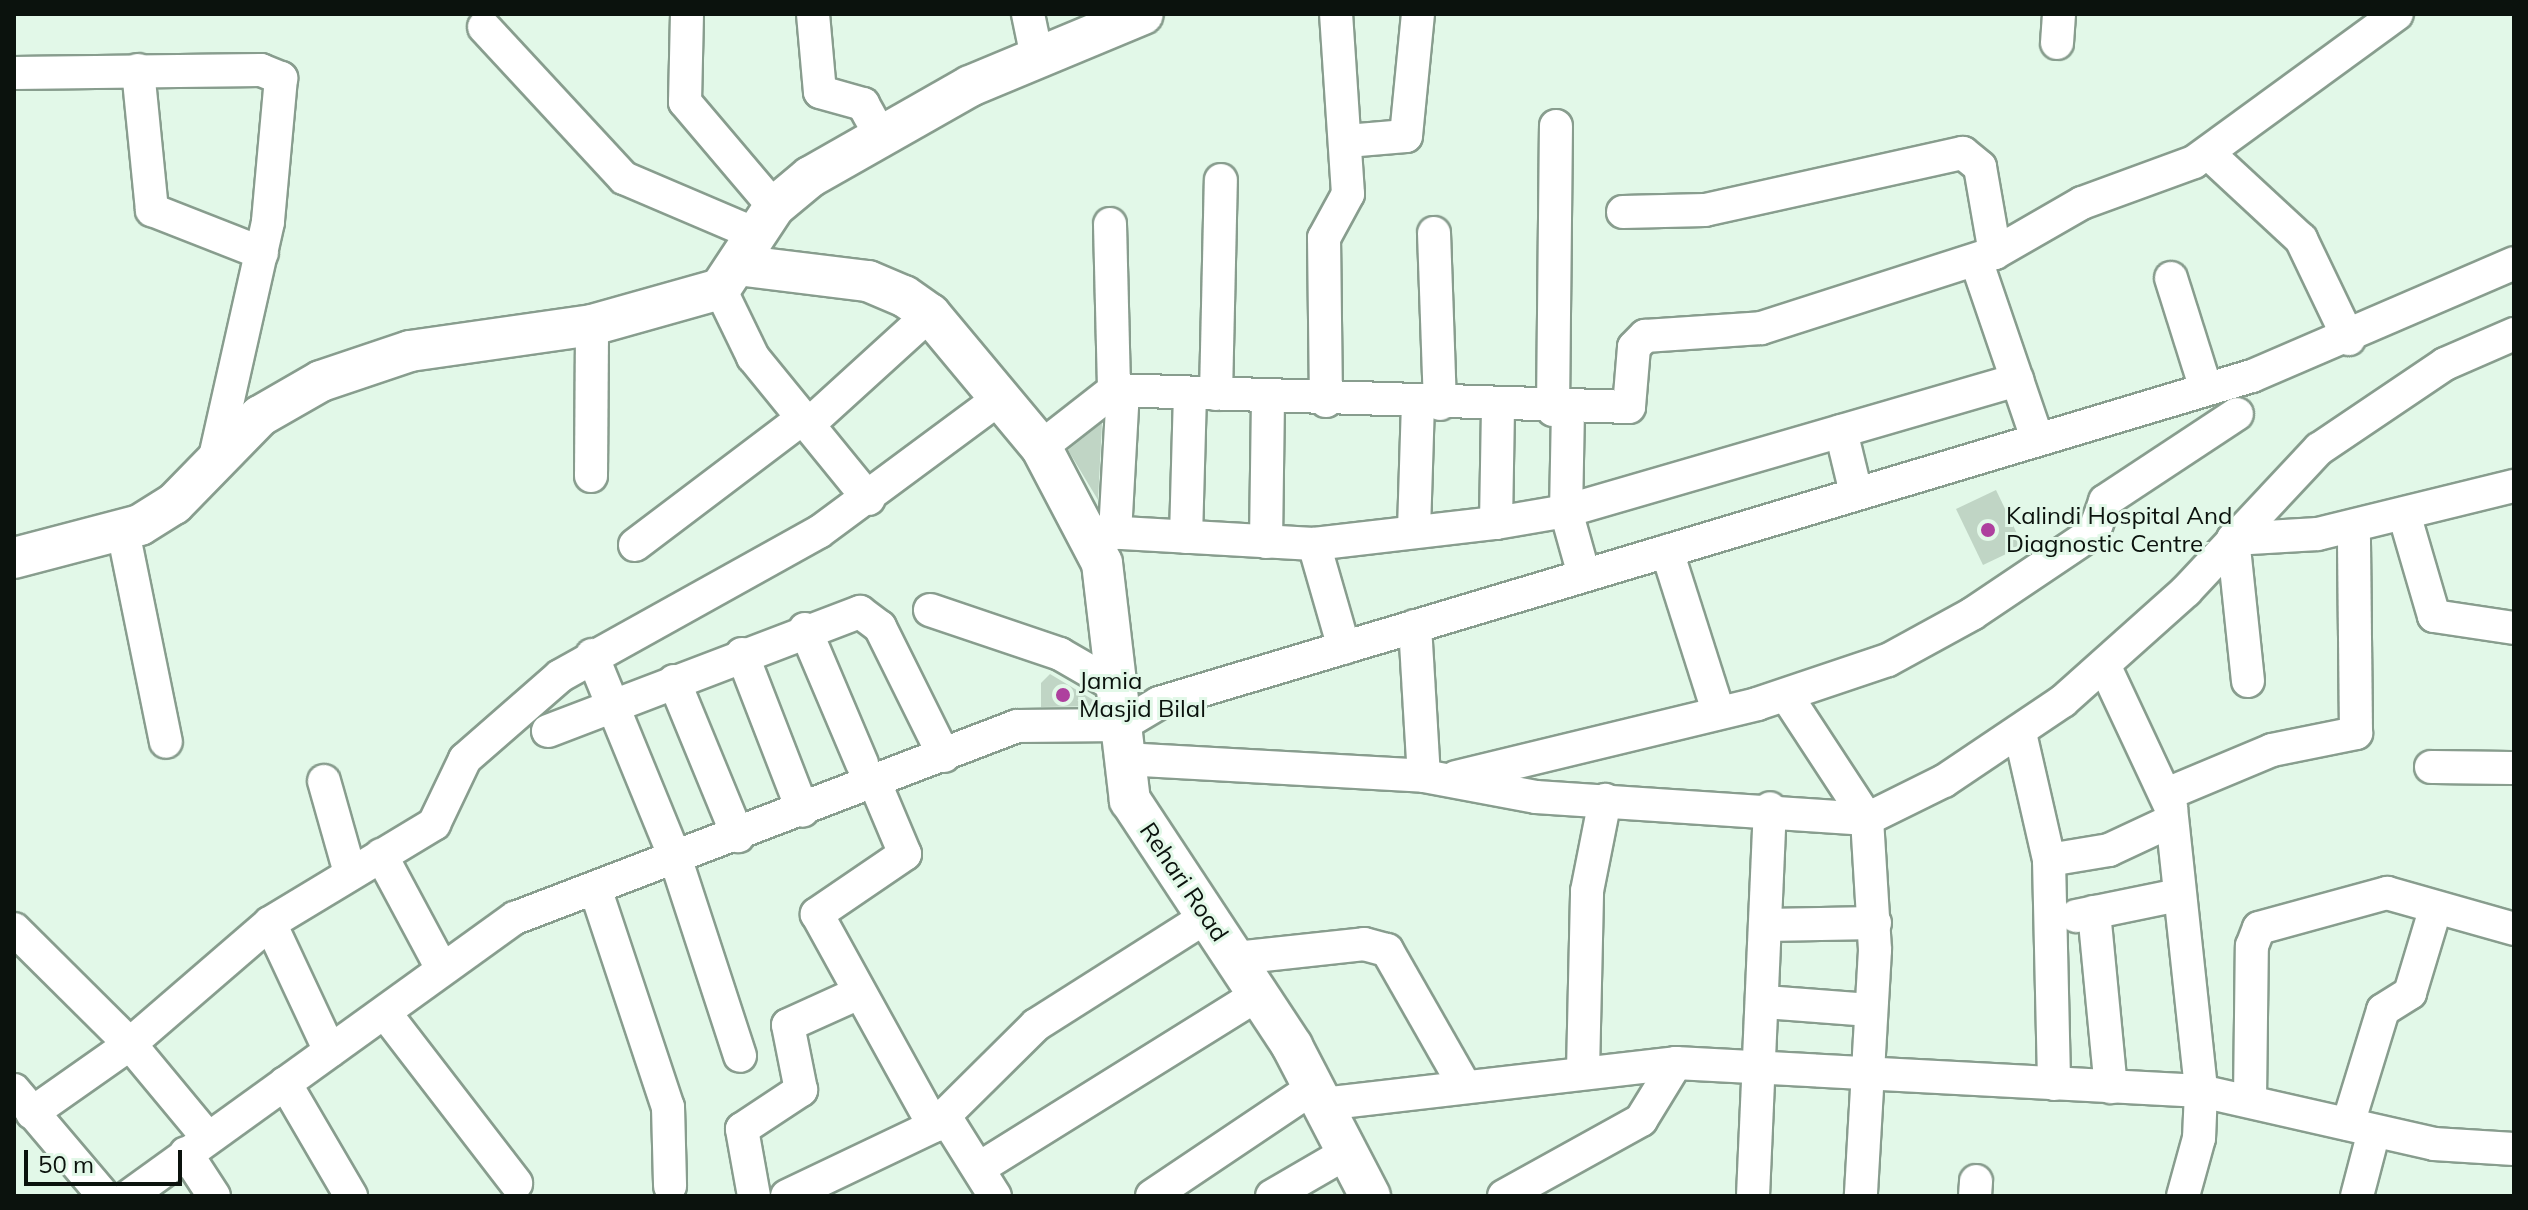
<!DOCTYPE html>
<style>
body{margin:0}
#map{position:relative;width:2528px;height:1210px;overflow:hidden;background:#e2f8e8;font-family:Mulish,sans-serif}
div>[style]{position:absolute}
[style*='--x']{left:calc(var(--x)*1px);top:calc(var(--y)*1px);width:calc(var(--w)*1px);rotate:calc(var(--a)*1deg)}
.building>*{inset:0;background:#c0d5c5}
.roads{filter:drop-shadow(2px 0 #889d8e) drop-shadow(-2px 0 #889d8e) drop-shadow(0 2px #889d8e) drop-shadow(0 -2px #889d8e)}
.minor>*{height:32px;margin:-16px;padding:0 16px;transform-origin:16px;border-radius:16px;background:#fff}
.major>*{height:40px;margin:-20px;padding:0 20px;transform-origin:20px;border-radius:20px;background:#fff}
.dots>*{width:22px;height:22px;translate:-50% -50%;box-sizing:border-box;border:4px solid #e2f8e8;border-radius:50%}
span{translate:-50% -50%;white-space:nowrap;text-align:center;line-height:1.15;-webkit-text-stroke:6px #e2f8e8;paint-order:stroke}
.poi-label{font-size:24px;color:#0b120d}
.left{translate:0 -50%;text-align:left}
.street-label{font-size:24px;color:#0b120d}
.frame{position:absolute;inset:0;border:16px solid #0b120d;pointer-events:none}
.scale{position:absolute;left:24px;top:1150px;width:158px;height:36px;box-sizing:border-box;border:4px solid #0b120d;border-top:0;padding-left:10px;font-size:24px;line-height:28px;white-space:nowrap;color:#0b120d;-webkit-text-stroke:6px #e2f8e8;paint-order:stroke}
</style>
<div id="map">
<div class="building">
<i style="clip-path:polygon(1102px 423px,1098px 500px,1068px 450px)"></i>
<i style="clip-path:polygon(1996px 490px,2023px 546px,1983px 565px,1956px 509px)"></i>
<i style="clip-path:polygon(1050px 674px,1095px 701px,1096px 706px,1041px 707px,1041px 683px)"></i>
</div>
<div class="roads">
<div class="minor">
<i style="--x:687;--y:14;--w:88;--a:91.3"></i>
<i style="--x:685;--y:102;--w:138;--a:49.7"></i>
<i style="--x:813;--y:14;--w:78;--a:84.9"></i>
<i style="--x:820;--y:92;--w:45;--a:15.6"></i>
<i style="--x:863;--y:104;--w:35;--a:61"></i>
<i style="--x:1028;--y:14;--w:44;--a:78.2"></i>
<i style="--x:484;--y:27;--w:206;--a:47.2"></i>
<i style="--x:624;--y:178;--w:142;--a:23.1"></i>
<i style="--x:2057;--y:43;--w:29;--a:-86"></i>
<i style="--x:138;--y:70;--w:141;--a:84.3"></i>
<i style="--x:152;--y:210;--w:118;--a:21.4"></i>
<i style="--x:14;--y:73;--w:247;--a:-0.7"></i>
<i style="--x:261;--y:70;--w:22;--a:22"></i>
<i style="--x:281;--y:78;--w:145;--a:95.2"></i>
<i style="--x:268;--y:222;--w:245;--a:102.7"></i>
<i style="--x:1347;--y:141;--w:59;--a:-4.8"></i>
<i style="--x:1406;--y:136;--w:123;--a:-84.4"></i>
<i style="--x:2208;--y:153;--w:127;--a:42.8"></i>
<i style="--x:2301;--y:239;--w:111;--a:64.4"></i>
<i style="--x:1623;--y:212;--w:82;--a:-1.4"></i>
<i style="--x:1705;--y:210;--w:264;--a:-12.5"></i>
<i style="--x:1963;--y:153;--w:22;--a:39"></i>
<i style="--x:1980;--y:167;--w:87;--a:80.1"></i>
<i style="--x:1110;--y:224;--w:166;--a:88.6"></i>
<i style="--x:1434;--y:233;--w:171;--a:88"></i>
<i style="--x:1976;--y:260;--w:188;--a:71.1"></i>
<i style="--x:2171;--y:278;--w:116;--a:72.5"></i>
<i style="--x:720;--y:289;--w:76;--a:64.1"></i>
<i style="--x:753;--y:357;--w:183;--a:50.8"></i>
<i style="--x:1216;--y:394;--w:214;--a:-88.7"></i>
<i style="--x:1326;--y:401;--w:163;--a:-90.7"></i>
<i style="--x:1324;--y:238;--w:50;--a:-61.4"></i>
<i style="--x:1348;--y:194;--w:180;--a:-93.8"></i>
<i style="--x:1568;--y:409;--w:102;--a:91.1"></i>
<i style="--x:1566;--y:511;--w:66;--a:74.3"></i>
<i style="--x:1553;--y:410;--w:284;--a:-89.4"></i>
<i style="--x:809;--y:424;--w:164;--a:-42.3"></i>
<i style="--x:1841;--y:431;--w:64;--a:76.4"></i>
<i style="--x:1041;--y:447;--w:93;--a:-38"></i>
<i style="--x:1114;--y:390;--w:515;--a:1.89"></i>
<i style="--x:1629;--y:407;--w:60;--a:-85.2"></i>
<i style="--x:1634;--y:347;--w:16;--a:-45"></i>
<i style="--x:1645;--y:336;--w:116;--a:-3.9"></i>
<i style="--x:1761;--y:328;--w:246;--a:-17.8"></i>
<i style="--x:1995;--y:253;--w:100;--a:-29.9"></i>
<i style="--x:2082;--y:203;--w:119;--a:-20.1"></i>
<i style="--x:2194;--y:162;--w:251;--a:-36.1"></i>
<i style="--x:591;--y:476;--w:151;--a:-89.6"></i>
<i style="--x:2405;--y:517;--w:103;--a:73.7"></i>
<i style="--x:2434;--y:616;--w:81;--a:8.5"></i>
<i style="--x:1496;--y:523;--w:116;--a:-89"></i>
<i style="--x:1414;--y:530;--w:127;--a:-88.2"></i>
<i style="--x:123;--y:531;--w:215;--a:78.5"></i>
<i style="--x:1087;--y:531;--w:227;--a:3.3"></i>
<i style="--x:1314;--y:544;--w:183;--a:-6.6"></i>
<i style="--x:1496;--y:523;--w:71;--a:-9.7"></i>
<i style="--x:1566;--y:511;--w:470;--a:-16.2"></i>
<i style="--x:1115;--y:533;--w:143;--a:-86.8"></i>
<i style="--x:1186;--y:537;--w:144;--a:-88.4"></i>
<i style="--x:1266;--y:542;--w:144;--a:-89.2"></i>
<i style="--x:1314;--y:544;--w:108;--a:73.9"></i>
<i style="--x:635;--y:545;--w:211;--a:-37.1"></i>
<i style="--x:1667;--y:551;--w:168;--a:72.3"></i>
<i style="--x:930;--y:610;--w:137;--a:18.7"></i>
<i style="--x:1060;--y:654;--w:68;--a:30"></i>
<i style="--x:1415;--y:626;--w:150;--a:86.6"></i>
<i style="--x:805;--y:629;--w:146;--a:67"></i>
<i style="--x:742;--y:654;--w:168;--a:68.8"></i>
<i style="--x:592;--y:655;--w:222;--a:67.7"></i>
<i style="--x:676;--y:860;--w:206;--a:71.9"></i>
<i style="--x:2105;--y:667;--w:156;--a:64.9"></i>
<i style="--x:2171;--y:808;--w:285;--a:83.9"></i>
<i style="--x:2201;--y:1091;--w:47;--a:92.4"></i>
<i style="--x:2199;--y:1138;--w:60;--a:105.4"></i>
<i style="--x:674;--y:681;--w:168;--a:67.6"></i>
<i style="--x:2248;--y:681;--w:143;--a:-96"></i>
<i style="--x:2233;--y:539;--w:85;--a:-3.4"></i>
<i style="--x:2318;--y:534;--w:202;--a:-13.8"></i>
<i style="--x:1786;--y:695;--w:148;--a:56.8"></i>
<i style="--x:1867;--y:819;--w:131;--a:86.5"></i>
<i style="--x:1875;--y:950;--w:246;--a:93.3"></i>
<i style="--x:548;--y:731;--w:334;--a:-20.9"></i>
<i style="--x:860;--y:612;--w:25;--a:37"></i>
<i style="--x:880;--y:627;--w:144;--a:63.6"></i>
<i style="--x:2020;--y:733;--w:130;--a:77.1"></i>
<i style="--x:2049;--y:860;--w:224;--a:88.7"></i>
<i style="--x:1124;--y:759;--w:300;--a:3.2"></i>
<i style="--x:1424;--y:776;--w:114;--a:10.6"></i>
<i style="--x:1536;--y:797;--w:332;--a:3.8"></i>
<i style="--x:1867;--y:819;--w:86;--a:-26.3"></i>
<i style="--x:1944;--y:781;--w:143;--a:-33.9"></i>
<i style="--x:2063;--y:701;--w:165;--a:-41.8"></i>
<i style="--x:2186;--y:591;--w:195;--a:-46.9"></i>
<i style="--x:2319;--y:449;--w:152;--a:-34"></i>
<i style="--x:2445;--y:364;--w:75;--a:-23.5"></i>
<i style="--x:2431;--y:767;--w:83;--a:0.7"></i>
<i style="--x:1456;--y:777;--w:310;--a:-13.6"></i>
<i style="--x:1757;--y:704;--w:138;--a:-18.6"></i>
<i style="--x:1888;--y:660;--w:96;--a:-28.7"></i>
<i style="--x:1972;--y:614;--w:147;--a:-33.9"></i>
<i style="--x:2094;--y:532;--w:33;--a:-70"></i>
<i style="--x:2105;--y:501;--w:158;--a:-33.4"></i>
<i style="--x:324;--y:781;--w:96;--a:74.2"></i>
<i style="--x:875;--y:783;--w:77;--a:67.1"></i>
<i style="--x:905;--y:854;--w:107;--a:145.7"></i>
<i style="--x:817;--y:914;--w:242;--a:61.1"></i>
<i style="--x:2167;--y:794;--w:114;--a:-22.7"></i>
<i style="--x:2272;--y:750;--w:86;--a:-11.4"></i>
<i style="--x:2356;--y:733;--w:206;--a:-90.6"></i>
<i style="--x:381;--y:855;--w:129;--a:61.8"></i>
<i style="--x:2049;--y:860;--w:61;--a:-9.5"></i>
<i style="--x:2109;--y:850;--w:68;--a:-25.1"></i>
<i style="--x:596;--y:891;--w:228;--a:71.6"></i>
<i style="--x:668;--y:1107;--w:79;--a:88.5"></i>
<i style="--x:2094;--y:912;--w:176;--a:84.5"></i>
<i style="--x:2076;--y:916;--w:104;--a:-11.6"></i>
<i style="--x:270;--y:923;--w:141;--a:64.9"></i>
<i style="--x:1766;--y:925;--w:109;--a:-1.1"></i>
<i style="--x:14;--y:929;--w:163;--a:44.8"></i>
<i style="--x:130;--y:1044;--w:122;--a:50.3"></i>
<i style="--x:1236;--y:958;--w:129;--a:-6.2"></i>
<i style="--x:1364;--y:944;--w:24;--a:15"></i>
<i style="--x:1387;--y:950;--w:155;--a:60.3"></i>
<i style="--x:1765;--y:1002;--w:105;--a:4.4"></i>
<i style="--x:385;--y:1013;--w:215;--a:52.4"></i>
<i style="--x:1583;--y:1071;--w:180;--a:-88.7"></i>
<i style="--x:1587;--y:891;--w:93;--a:-78.8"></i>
<i style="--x:285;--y:1083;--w:131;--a:59.7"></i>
<i style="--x:14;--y:1090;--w:139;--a:49.7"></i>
<i style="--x:2250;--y:1099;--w:153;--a:-89.3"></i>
<i style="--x:2252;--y:946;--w:19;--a:-69"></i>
<i style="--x:2259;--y:928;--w:133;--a:-15.3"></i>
<i style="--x:2387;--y:893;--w:132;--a:15.8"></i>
<i style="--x:1323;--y:1104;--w:355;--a:-6.6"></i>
<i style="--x:1676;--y:1063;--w:526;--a:3.05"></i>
<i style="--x:2201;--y:1091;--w:239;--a:12.8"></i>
<i style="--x:2434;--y:1144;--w:80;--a:3.6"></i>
<i style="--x:32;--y:1113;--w:120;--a:-35.1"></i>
<i style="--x:130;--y:1044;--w:185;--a:-40.8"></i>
<i style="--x:270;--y:923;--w:192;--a:-31.1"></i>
<i style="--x:434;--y:824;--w:72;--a:-64.5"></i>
<i style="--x:465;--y:759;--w:126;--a:-41.1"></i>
<i style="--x:560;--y:676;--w:296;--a:-29.1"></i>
<i style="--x:819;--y:532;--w:225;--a:-36.5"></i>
<i style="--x:946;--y:1118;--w:92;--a:57.9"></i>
<i style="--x:2348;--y:1124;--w:119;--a:-72.9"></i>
<i style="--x:2383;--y:1010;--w:32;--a:-32"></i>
<i style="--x:2410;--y:993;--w:87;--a:-73.2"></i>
<i style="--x:186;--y:1153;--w:51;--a:56.9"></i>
<i style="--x:981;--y:1167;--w:327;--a:-31.9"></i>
<i style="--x:129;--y:1196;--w:476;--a:-35.8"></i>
<i style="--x:515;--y:918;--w:537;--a:-20.93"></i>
<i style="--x:1017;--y:726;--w:105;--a:-0.5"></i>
<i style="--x:1122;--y:725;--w:43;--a:-30.7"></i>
<i style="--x:1159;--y:703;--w:1141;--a:-16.66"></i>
<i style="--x:2252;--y:376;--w:285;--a:-23.3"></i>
<i style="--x:754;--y:1196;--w:68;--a:-100.2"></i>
<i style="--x:742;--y:1129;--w:71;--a:-33.5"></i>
<i style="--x:801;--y:1090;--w:66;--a:-101.3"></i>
<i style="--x:788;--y:1025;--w:78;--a:-24.3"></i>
<i style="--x:787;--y:1196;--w:163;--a:-25.5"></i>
<i style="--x:934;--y:1126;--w:144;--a:-44.7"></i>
<i style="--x:1036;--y:1025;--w:205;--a:-32.4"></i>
<i style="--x:1152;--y:1196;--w:195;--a:-33.9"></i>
<i style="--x:1272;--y:1196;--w:88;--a:-30.1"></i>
<i style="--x:1504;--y:1196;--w:157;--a:-29"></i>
<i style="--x:1641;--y:1120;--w:67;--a:-58.4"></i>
<i style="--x:1753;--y:1196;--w:388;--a:-87.5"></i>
<i style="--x:1975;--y:1196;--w:15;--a:-86"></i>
<i style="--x:2357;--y:1196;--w:67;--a:-75.3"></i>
</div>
<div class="major">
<i style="--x:737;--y:265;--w:132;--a:7"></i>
<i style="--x:868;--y:281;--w:39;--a:23"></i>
<i style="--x:904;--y:296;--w:32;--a:35"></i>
<i style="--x:930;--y:314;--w:173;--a:50.2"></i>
<i style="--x:1041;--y:447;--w:131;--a:62.3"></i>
<i style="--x:1102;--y:563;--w:239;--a:83.3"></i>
<i style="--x:1130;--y:800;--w:295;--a:56.6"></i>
<i style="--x:1292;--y:1046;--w:169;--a:62.5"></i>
<i style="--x:14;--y:558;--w:130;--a:-14.7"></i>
<i style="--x:140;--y:525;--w:40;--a:-32"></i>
<i style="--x:174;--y:504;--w:123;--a:-45.7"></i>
<i style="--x:260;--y:416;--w:70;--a:-29.8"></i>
<i style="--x:321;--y:381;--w:94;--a:-18.6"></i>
<i style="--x:410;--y:351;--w:184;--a:-8.1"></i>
<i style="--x:592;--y:325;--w:133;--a:-15.7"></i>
<i style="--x:720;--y:289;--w:98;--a:-56.6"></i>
<i style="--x:774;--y:207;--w:47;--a:-39.8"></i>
<i style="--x:810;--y:177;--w:184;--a:-29.6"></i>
<i style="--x:970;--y:86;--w:187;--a:-22.6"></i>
</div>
</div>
<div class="dots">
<i style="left:1988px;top:530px;background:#ae409e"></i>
<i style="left:1063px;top:695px;background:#ae409e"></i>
</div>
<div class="poi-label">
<span class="left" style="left:2006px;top:530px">Kalindi Hospital And<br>Diagnostic Centre</span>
<span class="left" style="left:1079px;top:695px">Jamia<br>Masjid Bilal</span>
</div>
<div class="street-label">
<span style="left:1184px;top:882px;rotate:56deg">Rehari Road</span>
</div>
<div class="frame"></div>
<div class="scale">50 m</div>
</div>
